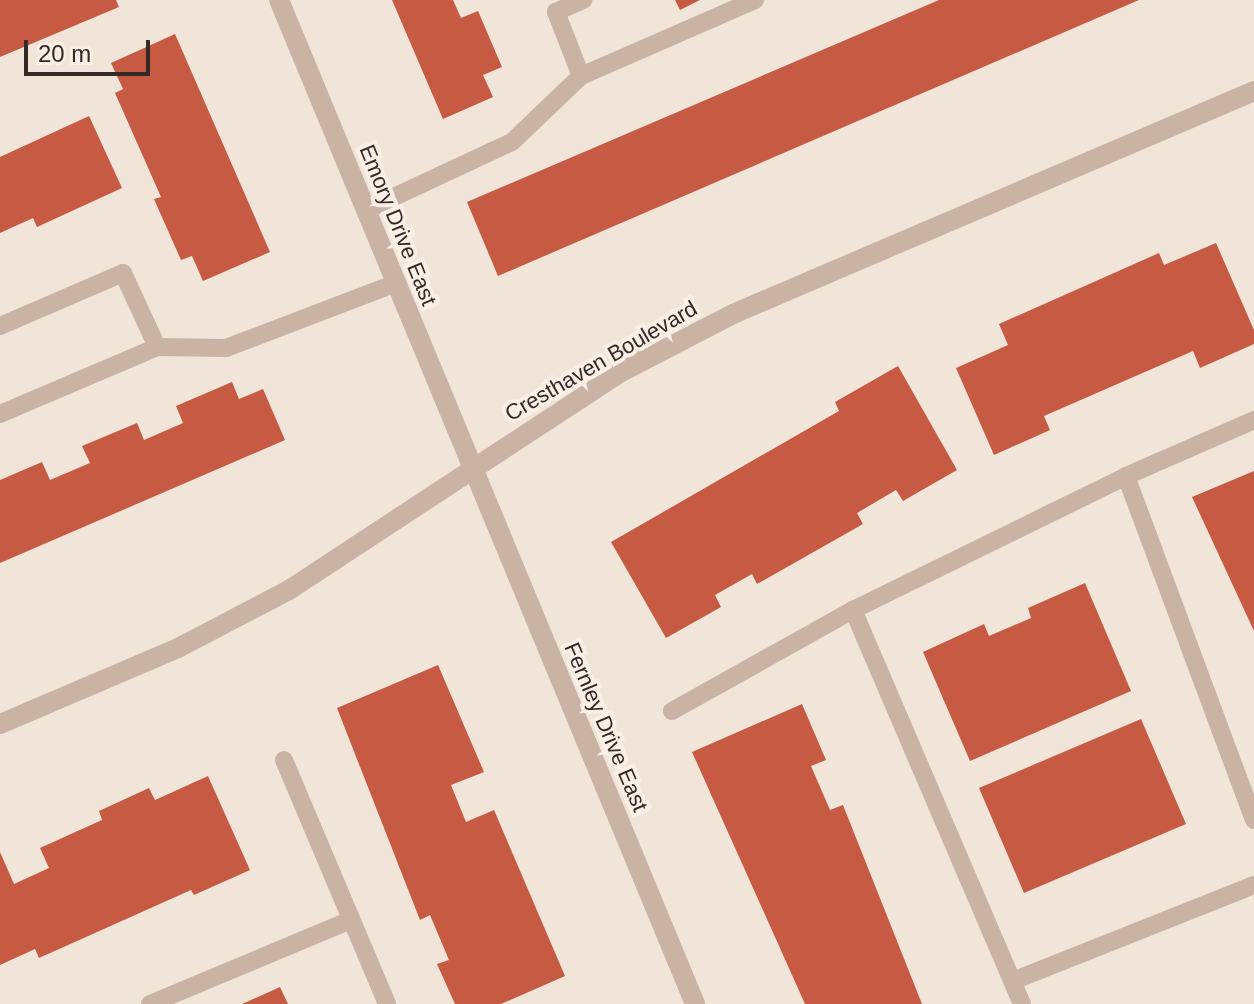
<!DOCTYPE html>
<style>
body{margin:0}
#map{position:relative;width:1254px;height:1004px;overflow:hidden;background:#f1e4d9;font-family:Helvetica,sans-serif}
div>[style]{position:absolute}
[style*='--x']{left:calc(var(--x)*1px);top:calc(var(--y)*1px);width:calc(var(--w)*1px);rotate:calc(var(--a)*1deg)}
.building>*{inset:0;background:#c65a42}
.service>*{height:18px;margin:-9px;padding:0 9px;transform-origin:9px;border-radius:9px;background:#c9b3a5}
.minor>*{height:20px;margin:-10px;padding:0 10px;transform-origin:10px;border-radius:10px;background:#c9b3a5}
.tertiary>*{height:20px;margin:-10px;padding:0 10px;transform-origin:10px;border-radius:10px;background:#c9b3a5}
span{translate:-50% -50%;white-space:nowrap;text-align:center;line-height:1.15;-webkit-text-stroke:8px #f9efe5;paint-order:stroke}
.street-label{font-size:22px;color:#352a26}
.scale{position:absolute;left:24px;top:40px;width:126px;height:36px;box-sizing:border-box;border:4px solid #352a26;border-top:0;padding-left:10px;font-size:24px;line-height:28px;white-space:nowrap;color:#352a26;-webkit-text-stroke:6px #f9efe5;paint-order:stroke}
</style>
<div id="map">
<div class="building">
<i style="clip-path:polygon(0 0,116px 0,119px 7px,0 57px)"></i>
<i style="clip-path:polygon(392px 0,453px 0,461px 18px,478px 11px,502px 67px,483px 75px,493px 97px,443px 119px)"></i>
<i style="clip-path:polygon(675px 0,700px 0,680px 10px)"></i>
<i style="clip-path:polygon(939px 0,1139px 0,498px 276px,467px 202px)"></i>
<i style="clip-path:polygon(175px 34px,270px 252px,203px 281px,192px 256px,181px 260px,154px 199px,161px 197px,115px 93px,123px 89px,111px 63px)"></i>
<i style="clip-path:polygon(89px 116px,122px 188px,37px 227px,33px 218px,0 233px,0 157px)"></i>
<i style="clip-path:polygon(1216px 243px,1254px 330px,1254px 344px,1200px 368px,1193px 351px,1044px 416px,1050px 430px,994px 455px,956px 368px,1008px 345px,999px 324px,1159px 253px,1164px 265px)"></i>
<i style="clip-path:polygon(898px 366px,957px 470px,903px 501px,896px 490px,857px 513px,863px 524px,757px 584px,752px 574px,715px 595px,721px 607px,666px 638px,611px 542px,839px 411px,835px 402px)"></i>
<i style="clip-path:polygon(232px 382px,239px 399px,263px 389px,285px 440px,0 563px,0 480px,42px 462px,50px 480px,90px 463px,82px 446px,137px 423px,144px 440px,183px 423px,176px 406px)"></i>
<i style="clip-path:polygon(1254px 471px,1254px 631px,1192px 497px)"></i>
<i style="clip-path:polygon(1085px 583px,1131px 691px,970px 761px,923px 652px,984px 624px,989px 636px,1031px 618px,1028px 608px)"></i>
<i style="clip-path:polygon(438px 665px,484px 772px,451px 785px,466px 822px,494px 810px,565px 976px,501px 1004px,455px 1004px,437px 964px,449px 960px,430px 915px,420px 920px,337px 708px)"></i>
<i style="clip-path:polygon(802px 704px,826px 760px,811px 766px,830px 810px,843px 805px,922px 1004px,805px 1004px,692px 752px)"></i>
<i style="clip-path:polygon(1141px 719px,1186px 824px,1024px 893px,979px 788px)"></i>
<i style="clip-path:polygon(208px 776px,250px 870px,194px 895px,191px 890px,39px 958px,35px 949px,0 965px,0 852px,14px 884px,49px 868px,40px 848px,102px 820px,99px 811px,149px 788px,155px 800px)"></i>
<i style="clip-path:polygon(280px 987px,288px 1004px,242px 1004px)"></i>
</div>
<div class="service">
<i style="--x:581;--y:76;--w:69;--a:-111.3"></i>
<i style="--x:556;--y:12;--w:30;--a:-24"></i>
<i style="--x:366;--y:210;--w:161;--a:-25"></i>
<i style="--x:512;--y:142;--w:95;--a:-43.7"></i>
<i style="--x:581;--y:76;--w:190;--a:-23.6"></i>
<i style="--x:0;--y:326;--w:134;--a:-23.3"></i>
<i style="--x:123;--y:273;--w:81;--a:65.3"></i>
<i style="--x:0;--y:414;--w:171;--a:-23.1"></i>
<i style="--x:157;--y:347;--w:69;--a:0.8"></i>
<i style="--x:226;--y:348;--w:182;--a:-20.9"></i>
<i style="--x:1126;--y:476;--w:140;--a:-23.6"></i>
<i style="--x:672;--y:711;--w:207;--a:-29.2"></i>
<i style="--x:284;--y:760;--w:265;--a:67.1"></i>
<i style="--x:1013;--y:981;--w:259;--a:-21.7"></i>
<i style="--x:150;--y:1004;--w:218;--a:-22.7"></i>
<i style="--x:1022;--y:1004;--w:429;--a:-113.2"></i>
<i style="--x:853;--y:610;--w:304;--a:-26.1"></i>
<i style="--x:1126;--y:476;--w:367;--a:69.6"></i>
</div>
<div class="minor">
<i style="--x:279;--y:0;--w:1087;--a:67.49"></i>
</div>
<div class="tertiary">
<i style="--x:0;--y:724;--w:194;--a:-23.1"></i>
<i style="--x:178;--y:648;--w:125;--a:-27.6"></i>
<i style="--x:289;--y:590;--w:397;--a:-33.3"></i>
<i style="--x:621;--y:372;--w:126;--a:-27.4"></i>
<i style="--x:733;--y:314;--w:567;--a:-23.17"></i>
</div>
<div class="street-label">
<span style="left:398px;top:225px;rotate:68deg">Emory Drive East</span>
<span style="left:601px;top:361px;rotate:-30deg">Cresthaven Boulevard</span>
<span style="left:606px;top:727px;rotate:67deg">Fernley Drive East</span>
</div>
<div class="scale">20 m</div>
</div>
